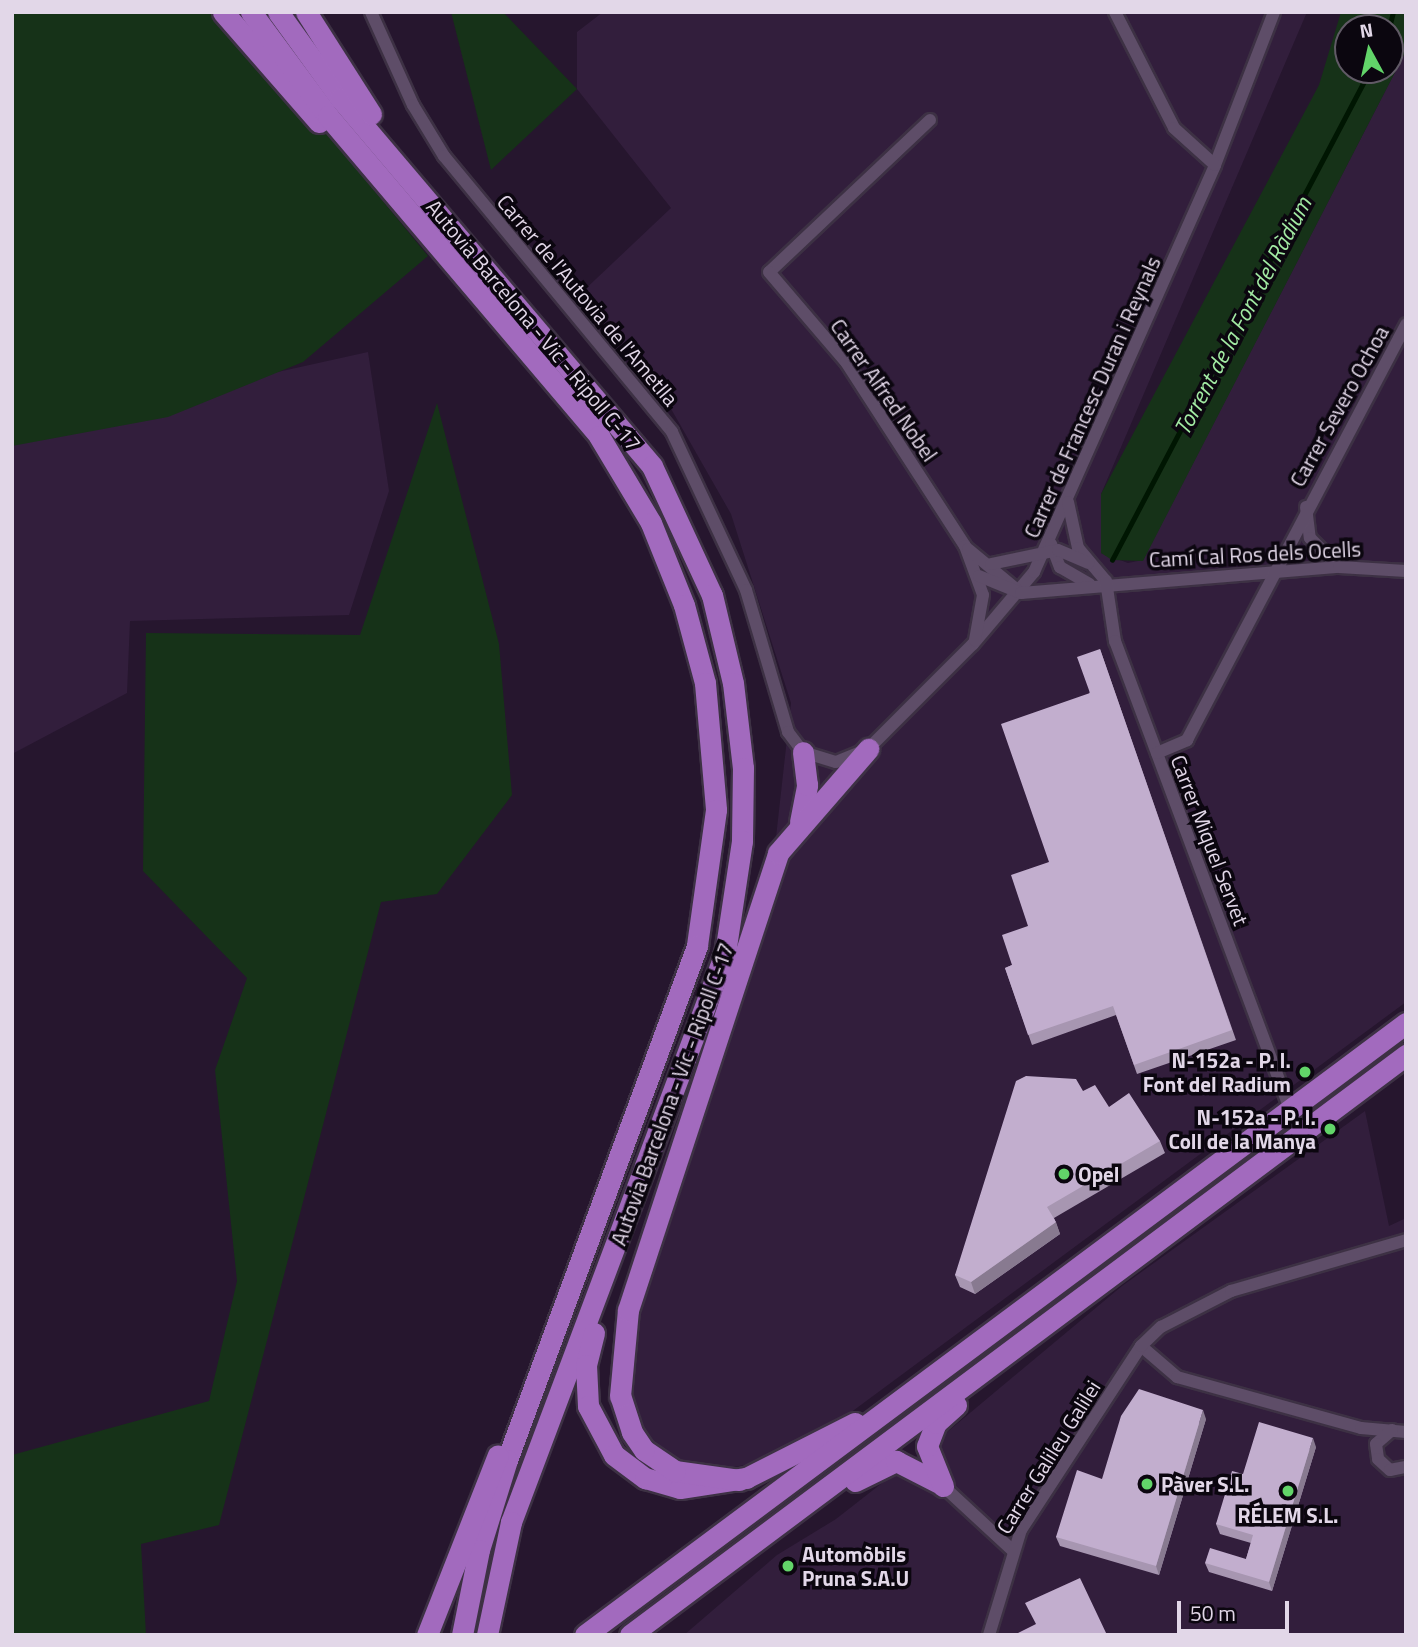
<!DOCTYPE html>
<meta charset="utf-8">
<style>
body{margin:0}
#map{position:relative;width:1418px;height:1647px;overflow:hidden;background:#26162e;font-family:"Titillium Web",sans-serif}
div>[style]{position:absolute}
[style*='--x']{left:calc(var(--x)*1px);top:calc(var(--y)*1px);width:calc(var(--w)*1px);rotate:calc(var(--a)*1deg)}
.built>*{inset:0;background:#321e3c}
.green>*{inset:0;background:#163218}
.stream>*{height:4.5px;margin:-2.25px;padding:0 2.25px;transform-origin:2.25px;border-radius:2.25px;background:#001602}
.roads{filter:drop-shadow(2px 0 #3d3144) drop-shadow(-2px 0 #3d3144) drop-shadow(0 2px #3d3144) drop-shadow(0 -2px #3d3144)}
.minor>*{height:12px;margin:-6px;padding:0 6px;transform-origin:6px;border-radius:6px;background:#5e4d68}
.trunk>*{height:21px;margin:-10.5px;padding:0 10.5px;transform-origin:10.5px;border-radius:10.5px;background:#a26abe}
.wall>*{inset:0;background:#a796b1}
.shaded-wall>*{inset:0;background:#887a90}
.building>*{inset:0;background:#c2aece}
.dots>*{width:19px;height:19px;translate:-50% -50%;box-sizing:border-box;border:4px solid #0b060f;border-radius:50%}
span{translate:-50% -50%;white-space:nowrap;text-align:center;line-height:1.15;-webkit-text-stroke:7px #0b060f;paint-order:stroke}
.street-label{font-size:21px;color:#e2d7e8}
.poi-label{font-size:21px;color:#e2d7e8;font-weight:700}
.right{translate:-100% -50%;text-align:right}
.left{translate:0 -50%;text-align:left}
.water-label{font-size:23px;color:#a2eaa3;font-style:italic}
.frame{position:absolute;inset:0;border:14px solid #e2d7e8;pointer-events:none}
.north{position:absolute;left:1334px;top:14px;width:70px;height:70px;box-sizing:border-box;background:#0b060f;border:2px solid #615a66;border-radius:50%;rotate:352deg;font-size:19px;font-weight:700;line-height:28px;text-align:center;color:#e2d7e8}
.north::after{content:'';display:block;margin:auto;width:24px;height:32px;background:#62d469;clip-path:polygon(50% 0,100% 100%,50% 72%,0 100%)}
.scale{position:absolute;left:1177px;top:1601px;width:112px;height:32px;box-sizing:border-box;border:4px solid #e2d7e8;border-top:0;padding-left:9px;font-size:21px;line-height:24px;white-space:nowrap;color:#e2d7e8;-webkit-text-stroke:5px #0b060f;paint-order:stroke}
</style>
<div id="map">
<div class="built">
<i style="clip-path:polygon(603px 12px,1307px 12px,1101px 494px,1101px 553px,1128px 563px,1143px 560px,1406px 51px,1406px 1002px,823px 1433px,764px 1461px,714px 1471px,685px 1469px,651px 1448px,629px 1401px,638px 1307px,751px 976px,771px 882px,791px 703px,731px 514px,662px 393px,578px 296px,671px 208px,577px 89px,577px 32px)"></i>
<i style="clip-path:polygon(368px 352px,389px 491px,349px 615px,130px 621px,127px 693px,12px 754px,12px 431px)"></i>
<i style="clip-path:polygon(1365px 1111px,1389px 1226px,1406px 1218px,1406px 1635px,684px 1635px,777px 1555px,836px 1519px,946px 1433px,1122px 1286px)"></i>
</div>
<div class="green">
<i style="clip-path:polygon(12px 12px,242px 12px,292px 90px,428px 256px,303px 362px,168px 417px,12px 446px)"></i>
<i style="clip-path:polygon(451px 12px,503px 12px,577px 89px,491px 170px)"></i>
<i style="clip-path:polygon(evenodd,1341px 12px,1406px 12px,1406px 51px,1143px 561px,1112px 560px,1101px 553px,1101px 494px,1319px 85px,1341px 12px,1348px 28px,1390px 28px,1390px 70px,1348px 70px,1348px 28px)"></i>
<i style="clip-path:polygon(437px 403px,499px 644px,512px 795px,437px 894px,381px 902px,219px 1525px,141px 1544px,146px 1635px,12px 1635px,12px 1455px,209px 1401px,237px 1281px,215px 1070px,247px 978px,143px 871px,146px 633px,360px 635px)"></i>
</div>
<div class="stream">
<i style="--x:1389;--y:28;--w:16;--a:-76"></i>
<i style="--x:1112;--y:560;--w:554;--a:-62.23"></i>
</div>
<div class="roads">
<div class="minor">
<i style="--x:371;--y:12;--w:102;--a:65.7"></i>
<i style="--x:413;--y:105;--w:60;--a:58.7"></i>
<i style="--x:444;--y:156;--w:358;--a:50.4"></i>
<i style="--x:672;--y:432;--w:174;--a:64.9"></i>
<i style="--x:746;--y:590;--w:148;--a:73.5"></i>
<i style="--x:788;--y:732;--w:25;--a:53"></i>
<i style="--x:803;--y:752;--w:34;--a:17"></i>
<i style="--x:836;--y:762;--w:35;--a:-22"></i>
<i style="--x:868;--y:749;--w:148;--a:-45"></i>
<i style="--x:973;--y:644;--w:94;--a:-49.7"></i>
<i style="--x:1034;--y:572;--w:445;--a:-66"></i>
<i style="--x:1215;--y:165;--w:164;--a:-68.9"></i>
<i style="--x:1115;--y:12;--w:130;--a:63"></i>
<i style="--x:1174;--y:128;--w:55;--a:42.1"></i>
<i style="--x:930;--y:120;--w:221;--a:136.6"></i>
<i style="--x:769;--y:272;--w:118;--a:49.5"></i>
<i style="--x:846;--y:362;--w:219;--a:57.1"></i>
<i style="--x:965;--y:546;--w:52;--a:69.8"></i>
<i style="--x:983;--y:595;--w:46;--a:100.1"></i>
<i style="--x:1068;--y:502;--w:47;--a:77.7"></i>
<i style="--x:1078;--y:548;--w:43;--a:49.7"></i>
<i style="--x:1306;--y:507;--w:31;--a:83"></i>
<i style="--x:1310;--y:538;--w:41;--a:45"></i>
<i style="--x:1051;--y:544;--w:25;--a:69"></i>
<i style="--x:1060;--y:567;--w:34;--a:30"></i>
<i style="--x:968;--y:549;--w:69;--a:39.7"></i>
<i style="--x:991;--y:564;--w:68;--a:-11.8"></i>
<i style="--x:1058;--y:550;--w:33;--a:23"></i>
<i style="--x:979;--y:576;--w:45;--a:22"></i>
<i style="--x:1021;--y:593;--w:319;--a:-4.7"></i>
<i style="--x:1339;--y:567;--w:67;--a:3.4"></i>
<i style="--x:1106;--y:581;--w:61;--a:81.5"></i>
<i style="--x:1115;--y:641;--w:500;--a:69.5"></i>
<i style="--x:1157;--y:753;--w:33;--a:-23"></i>
<i style="--x:1187;--y:740;--w:470;--a:-62.2"></i>
<i style="--x:1141;--y:1346;--w:48;--a:40.7"></i>
<i style="--x:1177;--y:1377;--w:191;--a:15.5"></i>
<i style="--x:1361;--y:1428;--w:45;--a:5.1"></i>
<i style="--x:1392;--y:1430;--w:21;--a:139"></i>
<i style="--x:1376;--y:1444;--w:15;--a:82"></i>
<i style="--x:1378;--y:1459;--w:16;--a:43"></i>
<i style="--x:1390;--y:1470;--w:16;--a:-11"></i>
<i style="--x:943;--y:1486;--w:94;--a:42.8"></i>
<i style="--x:989;--y:1635;--w:110;--a:-73.1"></i>
<i style="--x:1021;--y:1530;--w:220;--a:-56.9"></i>
<i style="--x:1141;--y:1346;--w:28;--a:-44"></i>
<i style="--x:1161;--y:1327;--w:79;--a:-27.2"></i>
<i style="--x:1231;--y:1291;--w:182;--a:-16.2"></i>
</div>
<div class="trunk">
<i style="--x:223;--y:12;--w:146;--a:48.9"></i>
<i style="--x:251;--y:12;--w:129;--a:53.5"></i>
<i style="--x:328;--y:116;--w:419;--a:49.7"></i>
<i style="--x:599;--y:436;--w:101;--a:59.1"></i>
<i style="--x:651;--y:523;--w:88;--a:68.1"></i>
<i style="--x:684;--y:605;--w:81;--a:74.9"></i>
<i style="--x:705;--y:683;--w:127;--a:85"></i>
<i style="--x:716;--y:810;--w:137;--a:98"></i>
<i style="--x:697;--y:946;--w:548;--a:110.29"></i>
<i style="--x:507;--y:1460;--w:94;--a:107.3"></i>
<i style="--x:479;--y:1550;--w:87;--a:101.3"></i>
<i style="--x:278;--y:12;--w:106;--a:54.2"></i>
<i style="--x:340;--y:98;--w:482;--a:49.7"></i>
<i style="--x:652;--y:466;--w:142;--a:65.1"></i>
<i style="--x:712;--y:595;--w:90;--a:76.6"></i>
<i style="--x:733;--y:683;--w:86;--a:83.3"></i>
<i style="--x:743;--y:768;--w:73;--a:90.8"></i>
<i style="--x:742;--y:841;--w:113;--a:98.6"></i>
<i style="--x:725;--y:953;--w:608;--a:110.61"></i>
<i style="--x:511;--y:1522;--w:116;--a:102"></i>
<i style="--x:306;--y:12;--w:121;--a:57.5"></i>
<i style="--x:800;--y:822;--w:38;--a:-79"></i>
<i style="--x:807;--y:785;--w:33;--a:-97"></i>
<i style="--x:594;--y:1333;--w:33;--a:104"></i>
<i style="--x:586;--y:1365;--w:41;--a:87.2"></i>
<i style="--x:588;--y:1406;--w:55;--a:62"></i>
<i style="--x:614;--y:1455;--w:39;--a:37"></i>
<i style="--x:645;--y:1478;--w:36;--a:16"></i>
<i style="--x:680;--y:1488;--w:67;--a:-8.6"></i>
<i style="--x:746;--y:1478;--w:122;--a:-26.8"></i>
<i style="--x:739;--y:1480;--w:65;--a:-172"></i>
<i style="--x:675;--y:1471;--w:37;--a:-146"></i>
<i style="--x:644;--y:1450;--w:22;--a:-124"></i>
<i style="--x:632;--y:1432;--w:38;--a:-108"></i>
<i style="--x:620;--y:1396;--w:86;--a:-84.7"></i>
<i style="--x:628;--y:1310;--w:481;--a:-71.8"></i>
<i style="--x:778;--y:853;--w:138;--a:-49.1"></i>
<i style="--x:855;--y:1481;--w:46;--a:-26"></i>
<i style="--x:896;--y:1461;--w:51;--a:27.1"></i>
<i style="--x:943;--y:1486;--w:43;--a:-111.8"></i>
<i style="--x:927;--y:1446;--w:25;--a:-69"></i>
<i style="--x:936;--y:1423;--w:27;--a:-42"></i>
<i style="--x:427;--y:1635;--w:193;--a:-68.5"></i>
<i style="--x:585;--y:1635;--w:1024;--a:-36.7"></i>
<i style="--x:630;--y:1635;--w:969;--a:-36.78"></i>
</div>
</div>
<div class="wall">
<i style="clip-path:polygon(1100px 649px,1236px 1040px,1137px 1074px,1116px 1015px,1032px 1045px,1005px 968px,1012px 965px,1028px 926px,1049px 862px)"></i>
<i style="clip-path:polygon(1083px 1091px,1160px 1141px,1165px 1153px,1054px 1218px,1060px 1234px,975px 1294px,960px 1287px,955px 1275px)"></i>
<i style="clip-path:polygon(1206px 1419px,1159px 1575px,1060px 1546px,1056px 1537px,1102px 1479px)"></i>
<i style="clip-path:polygon(1316px 1447px,1272px 1591px,1209px 1572px,1205px 1563px,1246px 1559px,1251px 1543px,1220px 1534px,1216px 1524px,1243px 1474px)"></i>
</div>
<div class="shaded-wall">
<i style="clip-path:polygon(1056px 1222px,1060px 1234px,975px 1294px,971px 1282px)"></i>
<i style="clip-path:polygon(1203px 1410px,1206px 1419px,1159px 1575px,1156px 1566px)"></i>
<i style="clip-path:polygon(1313px 1438px,1316px 1447px,1272px 1591px,1269px 1582px)"></i>
</div>
<div class="building">
<i style="clip-path:polygon(1100px 649px,1232px 1030px,1134px 1065px,1113px 1006px,1028px 1035px,1005px 968px,1012px 965px,1002px 935px,1028px 926px,1011px 875px,1049px 862px,1001px 724px,1090px 693px,1077px 657px)"></i>
<i style="clip-path:polygon(1026px 1076px,1076px 1079px,1083px 1091px,1095px 1085px,1109px 1107px,1129px 1093px,1160px 1141px,1047px 1207px,1056px 1222px,971px 1282px,955px 1275px,1016px 1081px)"></i>
<i style="clip-path:polygon(1139px 1389px,1203px 1410px,1156px 1566px,1056px 1537px,1077px 1470px,1102px 1479px,1121px 1416px)"></i>
<i style="clip-path:polygon(1259px 1422px,1313px 1438px,1269px 1582px,1205px 1563px,1210px 1548px,1246px 1559px,1253px 1535px,1216px 1524px,1232px 1471px,1243px 1474px)"></i>
<i style="clip-path:polygon(1080px 1578px,1107px 1635px,1018px 1635px,1018px 1633px,1036px 1624px,1025px 1603px)"></i>
</div>
<div class="dots">
<i style="left:1305px;top:1072px;background:#62d469"></i>
<i style="left:1330px;top:1129px;background:#62d469"></i>
<i style="left:1064px;top:1174px;background:#62d469"></i>
<i style="left:1147px;top:1484px;background:#62d469"></i>
<i style="left:1288px;top:1491px;background:#62d469"></i>
<i style="left:788px;top:1566px;background:#62d469"></i>
</div>
<div class="street-label">
<span style="left:588px;top:300px;rotate:50deg">Carrer de l'Autovia de l'Ametlla</span>
<span style="left:534px;top:325px;rotate:50deg">Autovia Barcelona - Vic - Ripoll C-17</span>
<span style="left:884px;top:390px;rotate:55deg">Carrer Alfred Nobel</span>
<span style="left:1092px;top:397px;rotate:-66deg">Carrer de Francesc Duran i Reynals</span>
<span style="left:1339px;top:406px;rotate:-61deg">Carrer Severo Ochoa</span>
<span style="left:1255px;top:554px;rotate:-3deg">Camí Cal Ros dels Ocells</span>
<span style="left:1210px;top:840px;rotate:69deg">Carrer Miquel Servet</span>
<span style="left:672px;top:1094px;rotate:-70deg">Autovia Barcelona - Vic - Ripoll C-17</span>
<span style="left:1048px;top:1457px;rotate:-58deg">Carrer Galileu Galilei</span>
</div>
<div class="poi-label">
<span class="right" style="left:1291px;top:1072px">N-152a - P. I.<br>Font del Radium</span>
<span class="right" style="left:1316px;top:1129px">N-152a - P. I.<br>Coll de la Manya</span>
<span class="left" style="left:1078px;top:1174px">Opel</span>
<span class="left" style="left:1161px;top:1484px">Pàver S.L.</span>
<span style="left:1288px;top:1515px">RÉLEM S.L.</span>
<span class="left" style="left:802px;top:1566px">Automòbils<br>Pruna S.A.U</span>
</div>
<div class="water-label">
<span style="left:1243px;top:316px;rotate:-62deg">Torrent de la Font del Ràdium</span>
</div>
<div class="frame"></div>
<div class="north">N</div>
<div class="scale">50 m</div>
</div>
